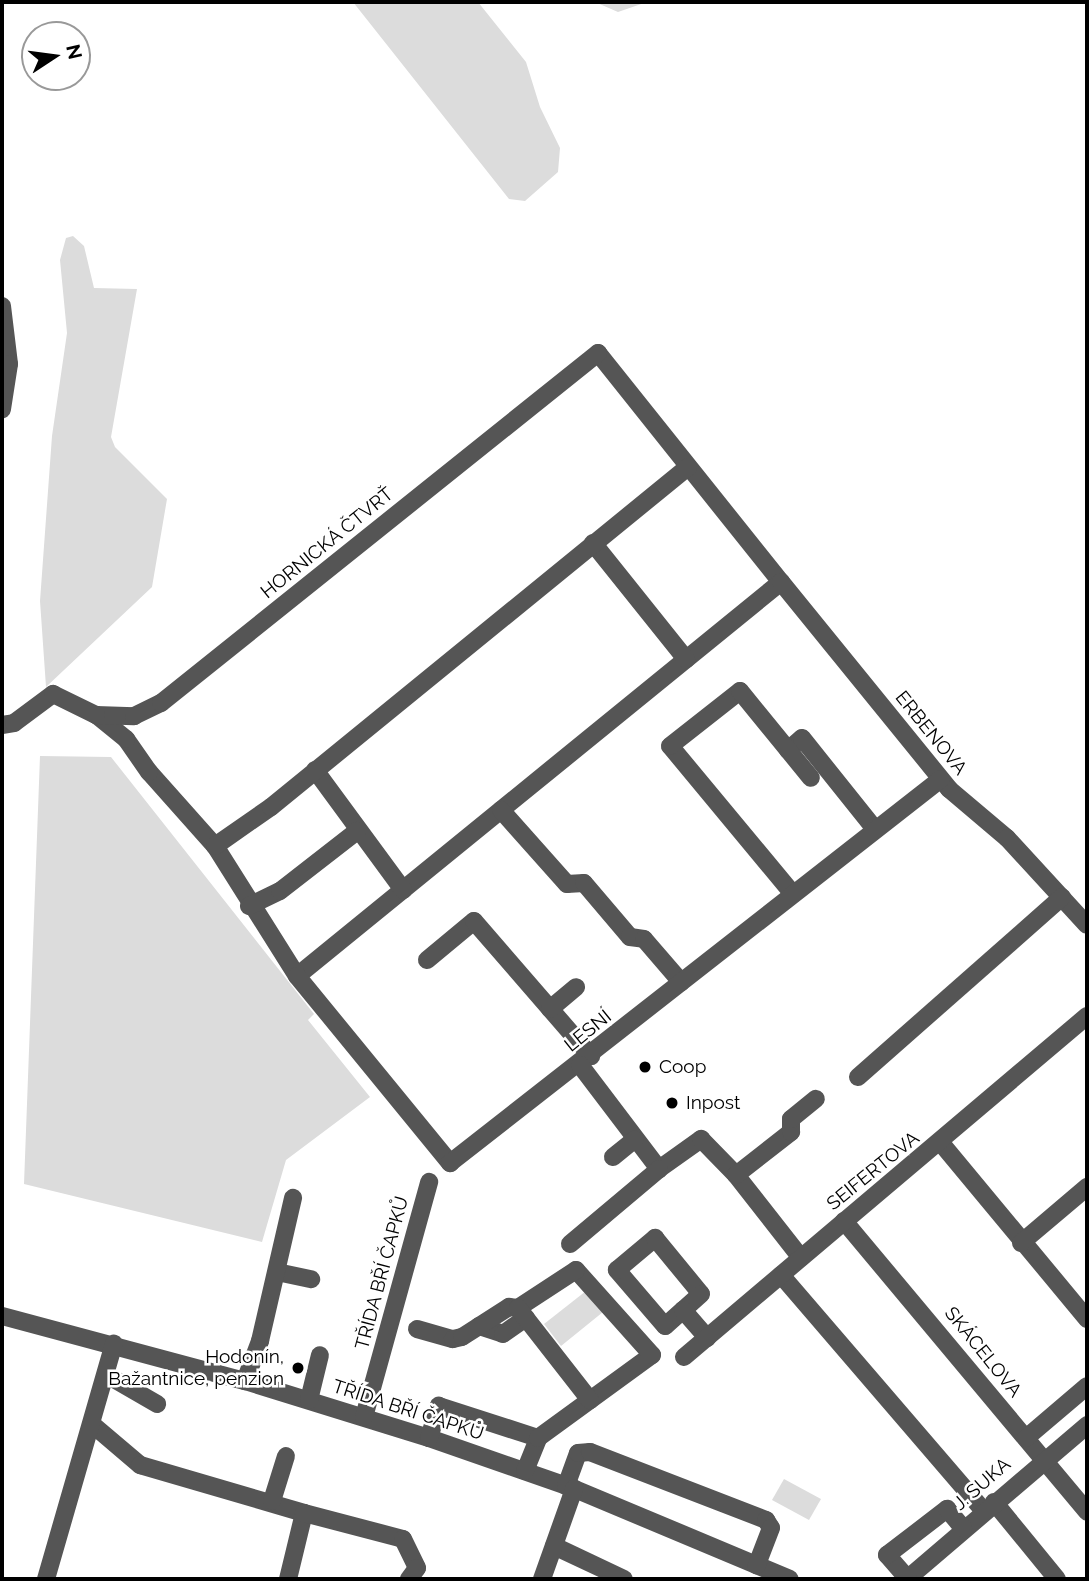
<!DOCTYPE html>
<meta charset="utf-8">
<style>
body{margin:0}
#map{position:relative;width:1089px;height:1581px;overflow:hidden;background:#fff;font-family:Raleway,sans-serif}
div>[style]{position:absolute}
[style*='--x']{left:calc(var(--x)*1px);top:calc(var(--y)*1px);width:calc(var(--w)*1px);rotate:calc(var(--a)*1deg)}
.green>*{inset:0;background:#dcdcdc}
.minor>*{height:18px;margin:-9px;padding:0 9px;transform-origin:9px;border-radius:9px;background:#555}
.dots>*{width:19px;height:19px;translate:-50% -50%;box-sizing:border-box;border:4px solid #fff;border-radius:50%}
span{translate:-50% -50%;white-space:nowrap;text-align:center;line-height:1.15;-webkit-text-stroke:5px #fff;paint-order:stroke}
.street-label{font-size:19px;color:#000}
.poi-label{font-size:19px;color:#000}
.left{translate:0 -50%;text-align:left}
.right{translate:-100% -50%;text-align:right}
.frame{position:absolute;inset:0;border:4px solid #000;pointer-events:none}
.north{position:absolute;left:21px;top:21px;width:70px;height:70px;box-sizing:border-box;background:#fff;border:2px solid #999;border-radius:50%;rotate:77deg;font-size:19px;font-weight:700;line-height:28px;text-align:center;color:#000}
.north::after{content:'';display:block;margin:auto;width:24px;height:32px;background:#000;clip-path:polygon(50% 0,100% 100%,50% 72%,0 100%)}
</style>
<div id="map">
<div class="green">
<i style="clip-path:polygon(353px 2px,478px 2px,526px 62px,540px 107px,560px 148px,558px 172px,525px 201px,509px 199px)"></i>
<i style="clip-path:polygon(595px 2px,647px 2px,618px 12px)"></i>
<i style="clip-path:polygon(73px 236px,84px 246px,94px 288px,137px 289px,111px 437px,115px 447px,167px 499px,152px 587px,46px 687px,40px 601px,52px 436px,67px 333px,60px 260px,66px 238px)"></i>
<i style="clip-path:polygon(40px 756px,111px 757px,314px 1014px,308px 1020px,370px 1097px,286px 1160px,262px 1242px,24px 1184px)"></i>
<i style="clip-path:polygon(586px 1291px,603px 1312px,561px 1346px,544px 1324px)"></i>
<i style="clip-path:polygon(784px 1479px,821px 1499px,809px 1520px,772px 1500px)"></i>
</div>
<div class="minor">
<i style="--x:2;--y:306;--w:58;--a:83.1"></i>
<i style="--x:9;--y:364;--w:46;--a:98.8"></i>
<i style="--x:598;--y:353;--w:293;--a:51.4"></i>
<i style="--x:781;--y:582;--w:624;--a:140.85"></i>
<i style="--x:297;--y:976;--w:154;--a:-122.2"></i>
<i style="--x:215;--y:846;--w:99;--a:-131.7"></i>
<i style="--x:149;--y:772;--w:40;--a:-124.9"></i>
<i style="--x:126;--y:739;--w:38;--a:-141"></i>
<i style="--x:96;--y:715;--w:38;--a:2"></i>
<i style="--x:134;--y:716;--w:30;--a:-26"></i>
<i style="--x:161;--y:703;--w:560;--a:-38.69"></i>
<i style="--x:593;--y:543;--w:149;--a:51.3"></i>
<i style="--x:781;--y:582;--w:267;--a:50.9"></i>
<i style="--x:949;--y:789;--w:76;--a:40.2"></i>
<i style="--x:1007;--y:838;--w:118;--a:47.4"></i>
<i style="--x:2;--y:725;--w:12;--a:-9"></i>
<i style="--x:14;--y:723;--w:49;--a:-36.6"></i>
<i style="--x:53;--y:694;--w:48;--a:26"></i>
<i style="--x:788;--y:750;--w:18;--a:-41"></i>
<i style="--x:802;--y:738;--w:117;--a:51.3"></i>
<i style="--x:315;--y:770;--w:149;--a:53.7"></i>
<i style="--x:501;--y:810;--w:99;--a:48.3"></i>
<i style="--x:567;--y:884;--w:17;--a:-3"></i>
<i style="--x:584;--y:883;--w:71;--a:49.6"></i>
<i style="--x:630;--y:937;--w:14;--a:8"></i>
<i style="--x:644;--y:939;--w:57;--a:49.3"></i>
<i style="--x:215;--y:846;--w:68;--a:-34.9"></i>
<i style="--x:271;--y:807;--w:538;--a:-39.19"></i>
<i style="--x:793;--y:894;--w:192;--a:-129.7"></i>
<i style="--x:670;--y:746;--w:89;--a:-38.2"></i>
<i style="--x:740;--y:691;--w:112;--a:50.8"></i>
<i style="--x:249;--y:906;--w:34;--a:-26"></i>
<i style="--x:280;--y:891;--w:98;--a:-37.9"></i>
<i style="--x:427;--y:960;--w:61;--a:-39.7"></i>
<i style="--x:474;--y:921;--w:179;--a:49.1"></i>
<i style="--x:297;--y:976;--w:242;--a:50.7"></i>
<i style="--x:450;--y:1163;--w:623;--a:-38.03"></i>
<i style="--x:550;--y:1009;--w:34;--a:-40"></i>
<i style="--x:580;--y:1065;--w:131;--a:52.8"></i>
<i style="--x:659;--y:1169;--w:52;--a:-35.5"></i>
<i style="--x:701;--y:1139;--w:50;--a:45.8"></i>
<i style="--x:736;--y:1175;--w:105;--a:51.9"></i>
<i style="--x:858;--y:1077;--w:272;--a:-41.4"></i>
<i style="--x:941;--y:1143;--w:229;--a:50.3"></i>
<i style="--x:613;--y:1157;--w:28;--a:-39"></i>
<i style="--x:736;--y:1175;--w:70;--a:-38"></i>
<i style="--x:791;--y:1132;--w:13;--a:-90"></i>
<i style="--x:791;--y:1119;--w:32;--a:-39"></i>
<i style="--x:844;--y:1221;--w:379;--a:50.1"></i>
<i style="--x:1021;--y:1243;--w:87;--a:-40.3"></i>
<i style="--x:570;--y:1244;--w:116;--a:-40.1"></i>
<i style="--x:277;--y:1272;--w:35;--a:12"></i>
<i style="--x:781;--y:1275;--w:311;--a:49.3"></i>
<i style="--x:683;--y:1310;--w:24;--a:138"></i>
<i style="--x:665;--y:1326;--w:74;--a:-130.6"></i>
<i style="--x:617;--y:1270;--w:50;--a:-40.1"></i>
<i style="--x:655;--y:1238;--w:72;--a:50.6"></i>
<i style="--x:701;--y:1294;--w:24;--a:138"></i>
<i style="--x:683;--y:1310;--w:37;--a:49"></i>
<i style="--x:2;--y:1316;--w:252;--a:15"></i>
<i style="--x:245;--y:1381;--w:193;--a:17.2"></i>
<i style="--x:429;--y:1438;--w:149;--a:19.2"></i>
<i style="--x:570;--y:1487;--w:238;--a:22.7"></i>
<i style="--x:479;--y:1326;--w:25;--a:18"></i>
<i style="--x:503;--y:1334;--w:28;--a:-35"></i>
<i style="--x:417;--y:1329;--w:37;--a:16"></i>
<i style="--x:453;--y:1339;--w:9;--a:-13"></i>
<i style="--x:462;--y:1337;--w:56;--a:-32.6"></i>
<i style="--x:509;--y:1307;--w:9;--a:6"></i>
<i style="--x:684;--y:1357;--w:528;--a:-40.24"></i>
<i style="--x:107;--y:1375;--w:58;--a:30.1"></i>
<i style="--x:245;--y:1381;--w:43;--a:-69.4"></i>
<i style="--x:260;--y:1341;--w:147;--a:-77"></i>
<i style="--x:309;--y:1400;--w:46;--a:-76.3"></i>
<i style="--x:364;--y:1417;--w:244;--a:-74.5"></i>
<i style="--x:93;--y:1425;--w:62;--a:40.4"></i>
<i style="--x:140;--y:1465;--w:171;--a:16.3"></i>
<i style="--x:304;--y:1513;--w:68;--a:103.6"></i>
<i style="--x:429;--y:1438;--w:34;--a:-73"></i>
<i style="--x:439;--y:1406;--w:104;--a:17.9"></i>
<i style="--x:1026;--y:1438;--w:80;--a:-40.4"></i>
<i style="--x:525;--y:1471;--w:35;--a:-68"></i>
<i style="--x:538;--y:1438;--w:141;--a:-36.1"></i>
<i style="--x:652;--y:1355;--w:114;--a:-131.8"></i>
<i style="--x:576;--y:1270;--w:69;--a:146.8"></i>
<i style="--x:518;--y:1308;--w:117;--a:52"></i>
<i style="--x:566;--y:1486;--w:35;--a:-70"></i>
<i style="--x:578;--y:1453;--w:12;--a:-5"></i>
<i style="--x:590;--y:1452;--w:189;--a:21.1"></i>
<i style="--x:766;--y:1520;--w:9;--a:58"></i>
<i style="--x:771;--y:1528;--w:40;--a:111"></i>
<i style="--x:272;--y:1501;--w:47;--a:-72.7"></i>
<i style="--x:994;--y:1502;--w:99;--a:50.7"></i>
<i style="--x:304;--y:1513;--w:102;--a:14.7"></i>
<i style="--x:403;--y:1539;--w:32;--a:64"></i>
<i style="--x:417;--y:1568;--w:14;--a:126"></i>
<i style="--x:554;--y:1546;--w:77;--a:25.2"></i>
<i style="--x:46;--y:1579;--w:245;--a:-73.9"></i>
<i style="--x:542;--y:1579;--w:96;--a:-70.4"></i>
<i style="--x:907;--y:1579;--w:237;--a:-40.5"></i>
<i style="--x:908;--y:1579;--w:32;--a:-131"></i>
<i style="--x:887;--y:1555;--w:76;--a:-37.5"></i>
<i style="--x:947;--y:1509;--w:25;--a:50"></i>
</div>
<div class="dots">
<i style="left:645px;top:1067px;background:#000"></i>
<i style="left:672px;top:1103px;background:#000"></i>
<i style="left:298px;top:1368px;background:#000"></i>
</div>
<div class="street-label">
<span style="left:327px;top:543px;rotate:-39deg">HORNICKÁ ČTVRŤ</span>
<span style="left:931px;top:733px;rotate:51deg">ERBENOVA</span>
<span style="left:588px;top:1031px;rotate:-39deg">LESNÍ</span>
<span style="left:873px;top:1171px;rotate:-39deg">SEIFERTOVA</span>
<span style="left:382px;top:1273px;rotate:-75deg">TŘÍDA BŘÍ ČAPKŮ</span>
<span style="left:983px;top:1352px;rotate:51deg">SKÁCELOVA</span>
<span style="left:408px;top:1410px;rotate:18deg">TŘÍDA BŘÍ ČAPKŮ</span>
<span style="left:982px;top:1484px;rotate:-41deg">J. SUKA</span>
</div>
<div class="poi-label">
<span class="left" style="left:659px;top:1067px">Coop</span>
<span class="left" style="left:686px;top:1103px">Inpost</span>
<span class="right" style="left:284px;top:1368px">Hodonín,<br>Bažantnice, penzion</span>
</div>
<div class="frame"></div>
<div class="north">N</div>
</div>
